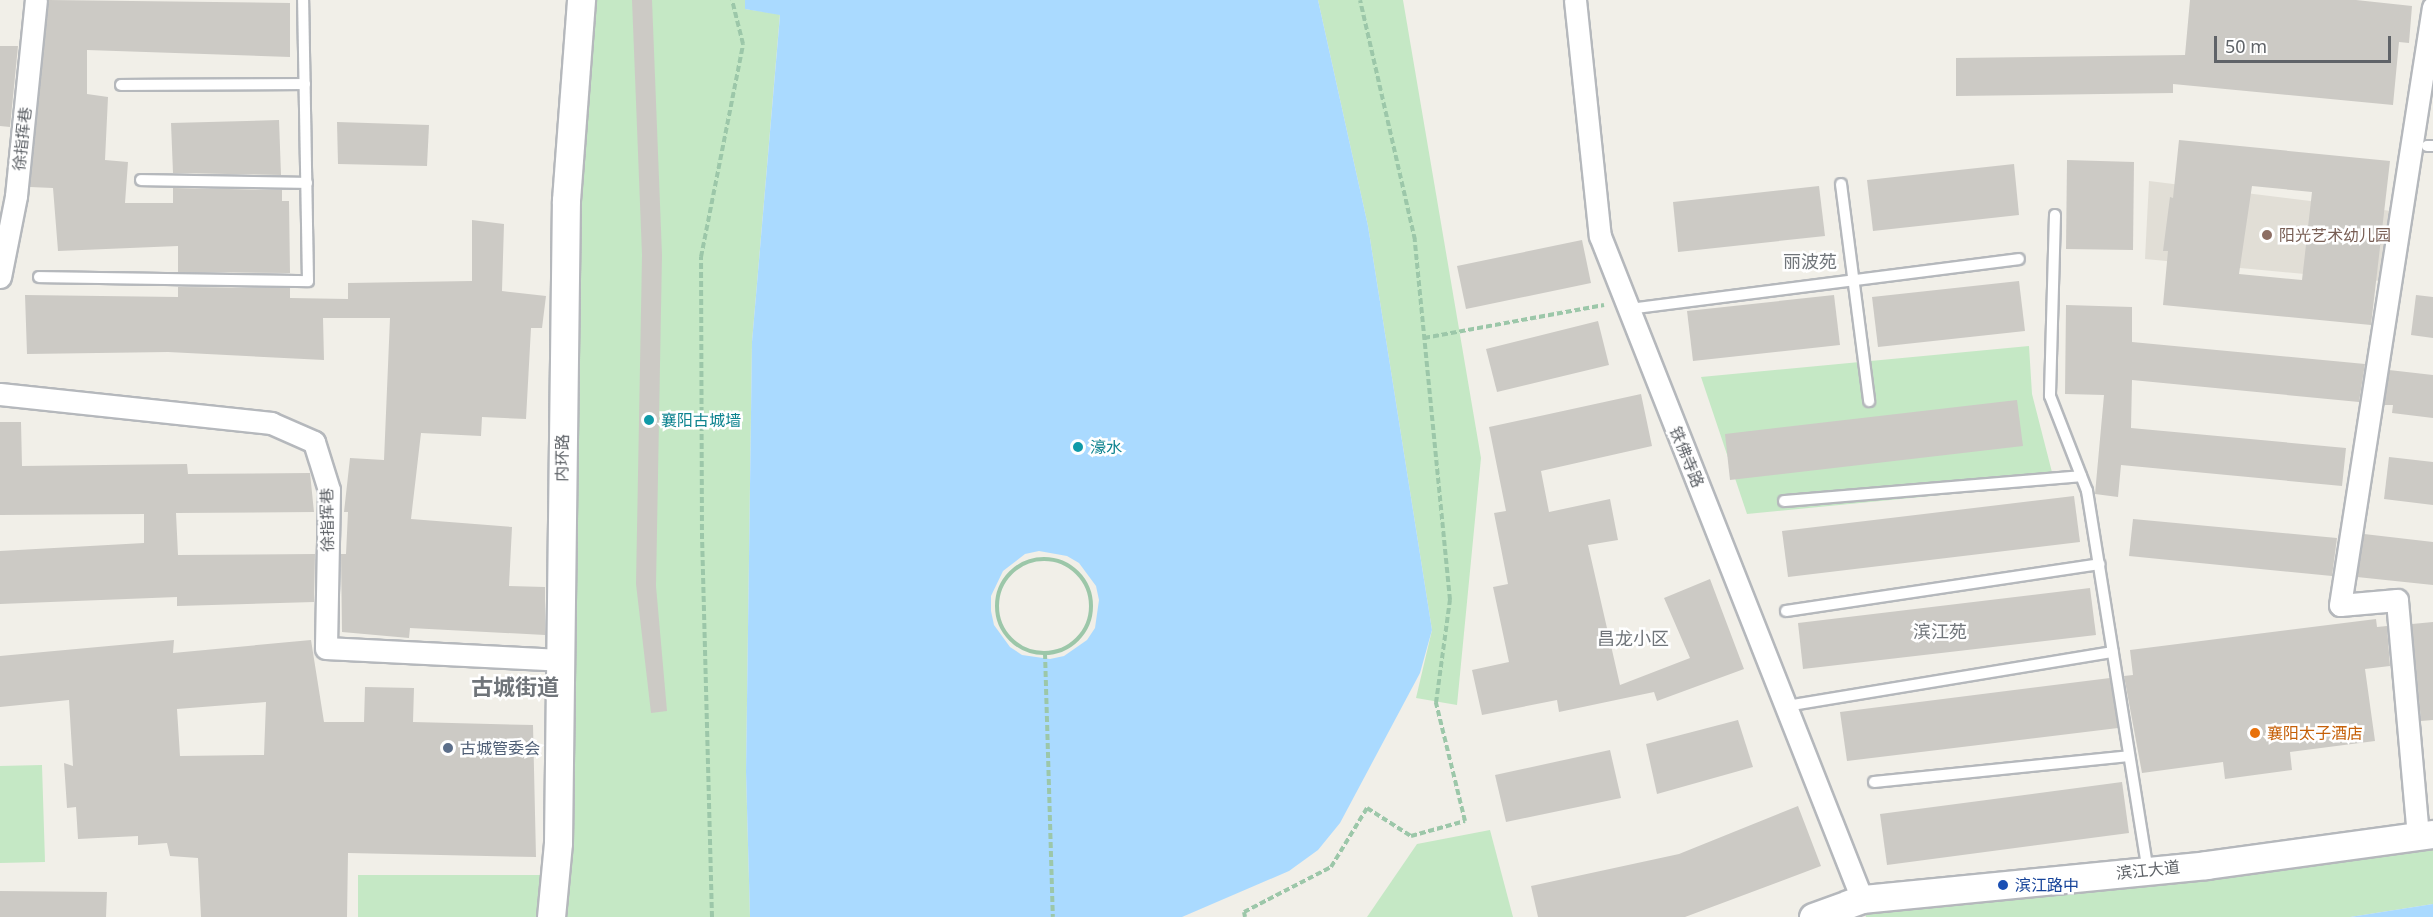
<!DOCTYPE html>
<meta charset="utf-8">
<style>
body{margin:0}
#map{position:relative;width:2433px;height:917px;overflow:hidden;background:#f1efe8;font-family:"Noto Sans","Noto Sans SC",sans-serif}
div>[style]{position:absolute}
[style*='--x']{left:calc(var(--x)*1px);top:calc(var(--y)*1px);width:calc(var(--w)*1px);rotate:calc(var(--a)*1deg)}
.education>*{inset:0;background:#e1ded6}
.green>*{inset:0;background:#c5e8c5}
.water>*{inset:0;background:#aadaff}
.building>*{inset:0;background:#cccac5}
.path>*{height:4px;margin-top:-2px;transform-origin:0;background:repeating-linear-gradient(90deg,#9cc7a9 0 6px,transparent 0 9px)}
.path>.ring{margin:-2px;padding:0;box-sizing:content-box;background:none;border:4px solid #9cc7a9;border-radius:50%}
.roads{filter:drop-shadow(2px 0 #b5b8bc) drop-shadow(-2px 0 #b5b8bc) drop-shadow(0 2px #b5b8bc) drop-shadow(0 -2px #b5b8bc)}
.service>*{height:10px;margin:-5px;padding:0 5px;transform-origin:5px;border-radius:5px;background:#fff}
.minor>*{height:21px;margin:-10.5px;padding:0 10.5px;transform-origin:10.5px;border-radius:10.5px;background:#fff}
.tertiary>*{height:27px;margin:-13.5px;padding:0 13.5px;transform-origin:13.5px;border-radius:13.5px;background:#fff}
.dots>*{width:16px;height:16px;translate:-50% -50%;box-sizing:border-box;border:3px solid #fff;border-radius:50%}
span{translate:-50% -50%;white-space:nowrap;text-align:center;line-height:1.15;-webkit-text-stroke:5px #fff;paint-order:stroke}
.street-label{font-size:16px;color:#5f6368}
.education-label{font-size:16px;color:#785e54}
.left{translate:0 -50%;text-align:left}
.culture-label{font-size:16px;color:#0d838f}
.food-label{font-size:16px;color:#c56008}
.service-label{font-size:16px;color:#4e5e75}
.transit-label{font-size:16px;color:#164399}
.neighbourhood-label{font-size:18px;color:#70757a}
.district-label{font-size:22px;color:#70757a;font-weight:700}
.scale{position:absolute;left:2214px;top:36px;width:177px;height:27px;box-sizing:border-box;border:3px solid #5f6368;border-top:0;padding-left:8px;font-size:18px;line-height:21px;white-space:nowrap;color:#5f6368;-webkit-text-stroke:4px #fff;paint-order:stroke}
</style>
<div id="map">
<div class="education">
<i style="clip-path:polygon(2149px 181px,2391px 211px,2380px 281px,2145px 259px)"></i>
</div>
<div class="green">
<i style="clip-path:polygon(581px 0,745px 0,745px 9px,780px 14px,752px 342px,746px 772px,750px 917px,358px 917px,358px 875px,554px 875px)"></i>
<i style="clip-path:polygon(1318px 0,1403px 0,1481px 458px,1457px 705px,1416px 698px,1432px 630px,1368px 226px)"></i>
<i style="clip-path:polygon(2029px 346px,2032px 394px,2055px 484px,1747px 514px,1701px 377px)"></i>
<i style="clip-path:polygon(42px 765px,45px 862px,0 863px,0 766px)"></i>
<i style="clip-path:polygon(1490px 830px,1513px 917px,1367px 917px,1417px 844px)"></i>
<i style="clip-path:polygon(2433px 834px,2433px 904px,2350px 917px,1866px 917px,1862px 899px)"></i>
</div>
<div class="water">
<i style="clip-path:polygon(evenodd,745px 0,1318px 0,1368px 226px,1432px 630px,1420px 673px,1340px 823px,1318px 850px,1289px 871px,1182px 917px,750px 917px,746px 772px,752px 342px,780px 15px,745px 9px,745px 0,1039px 551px,1067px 556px,1079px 563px,1096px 586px,1099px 600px,1095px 628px,1087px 640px,1064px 656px,1050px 659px,1022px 655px,1010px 647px,994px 625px,991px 611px,991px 596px,1003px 571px,1025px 554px,1039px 551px)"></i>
<i style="clip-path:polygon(2433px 904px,2433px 917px,2350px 917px)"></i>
</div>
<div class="building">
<i style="clip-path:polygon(49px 0,290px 3px,290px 57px,87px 50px,87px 94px,108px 97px,105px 160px,128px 162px,125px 203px,173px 203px,173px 188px,282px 190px,282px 201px,289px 201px,290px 273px,178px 272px,178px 246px,58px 251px,53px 188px,30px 187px)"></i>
<i style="clip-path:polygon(632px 0,652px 0,662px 255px,656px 586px,667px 711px,651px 713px,636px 584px,642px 255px)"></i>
<i style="clip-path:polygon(2190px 0,2356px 0,2412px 6px,2409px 43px,2399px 42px,2393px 105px,2173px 84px,2173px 93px,1956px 96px,1956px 58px,2185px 55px)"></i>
<i style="clip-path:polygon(0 46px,18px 46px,10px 127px,0 126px)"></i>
<i style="clip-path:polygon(279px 120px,281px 175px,173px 173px,171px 123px)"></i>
<i style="clip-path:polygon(337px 122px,429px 125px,427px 166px,338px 164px)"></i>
<i style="clip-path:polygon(evenodd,2179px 140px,2390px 161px,2371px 325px,2163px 305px,2168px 251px,2163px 251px,2170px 197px,2173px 198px,2179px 140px,2252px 186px,2312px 192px,2302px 280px,2239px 274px,2252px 186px)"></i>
<i style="clip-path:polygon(2067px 160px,2134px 162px,2133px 250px,2066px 249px)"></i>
<i style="clip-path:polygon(2014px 164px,2019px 215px,1873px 231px,1867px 180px)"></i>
<i style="clip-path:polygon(1819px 186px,1825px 236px,1678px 252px,1673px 202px)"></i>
<i style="clip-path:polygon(472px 220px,504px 224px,502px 291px,546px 296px,542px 328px,531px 328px,526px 419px,482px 417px,481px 436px,421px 433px,411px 519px,512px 527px,509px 586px,545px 587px,545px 635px,410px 628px,409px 638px,342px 632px,341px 554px,346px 554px,348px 512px,344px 512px,350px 458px,384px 460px,390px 318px,323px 318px,324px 360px,168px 352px,27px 354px,25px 295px,178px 297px,178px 287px,290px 288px,290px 298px,348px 299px,348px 283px,472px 281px)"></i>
<i style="clip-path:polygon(1582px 240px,1591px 283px,1466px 309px,1457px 266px)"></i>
<i style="clip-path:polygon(2019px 281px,2025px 331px,1878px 347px,1872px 297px)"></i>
<i style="clip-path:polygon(1834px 295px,1840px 345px,1693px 361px,1687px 311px)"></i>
<i style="clip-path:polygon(2416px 295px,2433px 297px,2433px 338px,2411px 335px)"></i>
<i style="clip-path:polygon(2066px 305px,2132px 307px,2132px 342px,2365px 364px,2359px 402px,2132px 380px,2131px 428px,2346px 448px,2342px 486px,2121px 465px,2118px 497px,2095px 494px,2104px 395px,2065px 394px)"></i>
<i style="clip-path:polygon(1598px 321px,1609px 365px,1497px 392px,1486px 349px)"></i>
<i style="clip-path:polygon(2389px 370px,2433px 375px,2433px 418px,2392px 413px,2393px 405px,2384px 405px)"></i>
<i style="clip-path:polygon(1641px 394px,1652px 446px,1541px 471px,1549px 512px,1610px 499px,1618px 540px,1588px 545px,1620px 685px,1690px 658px,1664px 598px,1710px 579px,1744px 669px,1657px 701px,1654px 692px,1559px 712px,1557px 700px,1482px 715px,1472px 670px,1509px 662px,1493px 587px,1508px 584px,1494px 513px,1506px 511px,1489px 427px)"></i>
<i style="clip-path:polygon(2017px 400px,2023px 446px,1730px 480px,1725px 434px)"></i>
<i style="clip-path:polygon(0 422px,21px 422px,22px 466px,187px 464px,188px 474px,310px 473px,314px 512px,176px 513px,178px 555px,315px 554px,314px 602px,177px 606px,177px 597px,0 604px,0 551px,144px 543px,144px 514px,0 515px)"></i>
<i style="clip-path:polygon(2389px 457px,2433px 462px,2433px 505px,2384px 499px)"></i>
<i style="clip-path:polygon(2074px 496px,2080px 542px,1788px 577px,1782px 531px)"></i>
<i style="clip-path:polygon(2133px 519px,2337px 538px,2332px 576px,2129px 556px)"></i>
<i style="clip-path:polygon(2364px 534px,2433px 542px,2433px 585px,2357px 577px)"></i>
<i style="clip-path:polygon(2090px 588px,2096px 635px,1803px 669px,1798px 623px)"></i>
<i style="clip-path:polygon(2376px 619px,2377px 627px,2387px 626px,2390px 666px,2365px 669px,2375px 741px,2290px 752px,2292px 770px,2225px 779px,2223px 762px,2142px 773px,2124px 676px,2133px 675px,2130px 650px)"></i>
<i style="clip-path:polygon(2433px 622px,2433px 720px,2421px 721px,2412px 624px)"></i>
<i style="clip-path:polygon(evenodd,174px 640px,173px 653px,311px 640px,324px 722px,364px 722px,365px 687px,414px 688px,413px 722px,533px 725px,536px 857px,348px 853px,347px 917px,201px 917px,198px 858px,170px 856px,167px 843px,138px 845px,138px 836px,78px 839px,76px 807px,67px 808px,64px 763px,73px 766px,69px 700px,0 707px,0 656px,174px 640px,266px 702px,264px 755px,180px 756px,177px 709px,266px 702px)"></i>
<i style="clip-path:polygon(2110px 678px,2118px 728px,1847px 761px,1840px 712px)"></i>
<i style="clip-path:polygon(1738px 720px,1753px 767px,1657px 794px,1646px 744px)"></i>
<i style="clip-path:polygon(1610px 750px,1621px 798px,1506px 822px,1495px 775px)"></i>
<i style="clip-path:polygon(2122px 782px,2129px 833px,1887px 865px,1880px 814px)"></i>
<i style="clip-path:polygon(1798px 806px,1821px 866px,1685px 917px,1538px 917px,1531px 886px,1679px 854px)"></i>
<i style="clip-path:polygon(0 891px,107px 892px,106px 917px,0 917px)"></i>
</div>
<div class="path">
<i style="--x:1424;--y:338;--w:183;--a:-10.4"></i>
<i class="ring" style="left:997px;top:559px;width:90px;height:90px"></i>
<i style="--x:1045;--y:653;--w:264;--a:88.3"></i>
<i style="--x:712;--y:917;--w:378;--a:-91.5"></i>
<i style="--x:702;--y:539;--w:282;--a:-90.2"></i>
<i style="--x:701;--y:257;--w:217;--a:-78.8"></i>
<i style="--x:743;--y:44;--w:45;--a:-104"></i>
<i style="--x:1245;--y:917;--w:5;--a:-101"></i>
<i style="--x:1244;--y:912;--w:98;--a:-27.3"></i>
<i style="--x:1331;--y:867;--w:69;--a:-58.6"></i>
<i style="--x:1367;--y:808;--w:52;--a:32.5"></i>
<i style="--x:1411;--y:836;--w:56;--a:-15.5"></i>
<i style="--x:1465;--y:821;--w:122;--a:-103.8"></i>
<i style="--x:1436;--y:703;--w:104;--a:-82.3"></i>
<i style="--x:1450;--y:600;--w:362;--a:-95.6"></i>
<i style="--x:1415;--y:240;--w:246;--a:-102.9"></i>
</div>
<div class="roads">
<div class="service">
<i style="--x:121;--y:85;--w:184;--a:-0.3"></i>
<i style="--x:2427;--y:146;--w:6;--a:0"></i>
<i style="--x:141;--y:180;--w:166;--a:1"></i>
<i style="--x:1841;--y:184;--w:219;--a:82.6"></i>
<i style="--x:2055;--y:215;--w:181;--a:91.6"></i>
<i style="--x:2050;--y:396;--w:102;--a:68.7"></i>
<i style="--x:2087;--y:491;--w:384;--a:80.9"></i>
<i style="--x:39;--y:277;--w:269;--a:0.9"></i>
<i style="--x:308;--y:281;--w:281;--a:-91"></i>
<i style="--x:1629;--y:309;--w:393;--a:-7.3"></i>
<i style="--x:1784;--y:501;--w:298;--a:-4.8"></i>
<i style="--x:1786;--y:611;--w:317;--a:-8.5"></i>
<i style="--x:1786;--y:706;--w:331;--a:-9.4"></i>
<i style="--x:1874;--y:782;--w:256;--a:-5.8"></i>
</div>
<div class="minor">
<i style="--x:1575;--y:0;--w:237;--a:84"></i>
<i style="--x:1600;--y:236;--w:713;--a:68.44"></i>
<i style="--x:0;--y:277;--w:83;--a:-78.8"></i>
<i style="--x:16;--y:196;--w:197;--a:-84.2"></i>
<i style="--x:0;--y:394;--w:273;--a:6.1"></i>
<i style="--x:271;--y:423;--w:47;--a:23.8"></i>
<i style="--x:314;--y:442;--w:50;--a:72.6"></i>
<i style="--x:329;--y:490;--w:158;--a:91.1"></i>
<i style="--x:326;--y:648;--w:234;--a:2.9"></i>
<i style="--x:2418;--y:836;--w:237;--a:-95.1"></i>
<i style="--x:2397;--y:600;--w:57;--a:175"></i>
<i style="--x:2340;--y:605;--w:605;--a:-81.16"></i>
</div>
<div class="tertiary">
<i style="--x:551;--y:917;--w:74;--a:-84.6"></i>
<i style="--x:558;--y:843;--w:643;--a:-89.29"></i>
<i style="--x:566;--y:200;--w:201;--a:-85.7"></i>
<i style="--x:1813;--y:917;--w:52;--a:-20.2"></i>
<i style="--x:1862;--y:899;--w:346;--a:-5.6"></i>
<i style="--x:2206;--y:865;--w:229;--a:-7.8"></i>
</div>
</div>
<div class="dots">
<i style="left:2267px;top:235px;background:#8d6e63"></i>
<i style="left:649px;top:420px;background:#0f9aa8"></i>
<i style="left:1078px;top:447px;background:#0f9aa8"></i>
<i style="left:2255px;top:733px;background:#e8710a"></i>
<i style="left:448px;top:748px;background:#5c6f8a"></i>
<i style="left:2003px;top:885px;background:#1a4fb4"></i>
</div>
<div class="street-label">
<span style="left:22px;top:139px;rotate:-84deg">徐指挥巷</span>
<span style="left:1687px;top:457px;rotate:68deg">铁佛寺路</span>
<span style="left:562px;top:458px;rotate:-89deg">内环路</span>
<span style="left:327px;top:520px;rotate:-91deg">徐指挥巷</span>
<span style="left:2148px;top:870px;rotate:-6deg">滨江大道</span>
</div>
<div class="education-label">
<span class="left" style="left:2279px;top:235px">阳光艺术幼儿园</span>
</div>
<div class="culture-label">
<span class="left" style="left:661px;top:420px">襄阳古城墙</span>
<span class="left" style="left:1090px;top:447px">濠水</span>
</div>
<div class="food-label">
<span class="left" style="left:2267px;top:733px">襄阳太子酒店</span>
</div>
<div class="service-label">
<span class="left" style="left:460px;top:748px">古城管委会</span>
</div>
<div class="transit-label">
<span class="left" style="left:2015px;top:885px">滨江路中</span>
</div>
<div class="neighbourhood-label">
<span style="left:1810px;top:261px">丽波苑</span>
<span style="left:1940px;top:631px">滨江苑</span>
<span style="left:1633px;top:638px">昌龙小区</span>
</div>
<div class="district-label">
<span style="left:515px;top:687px">古城街道</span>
</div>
<div class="scale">50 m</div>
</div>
